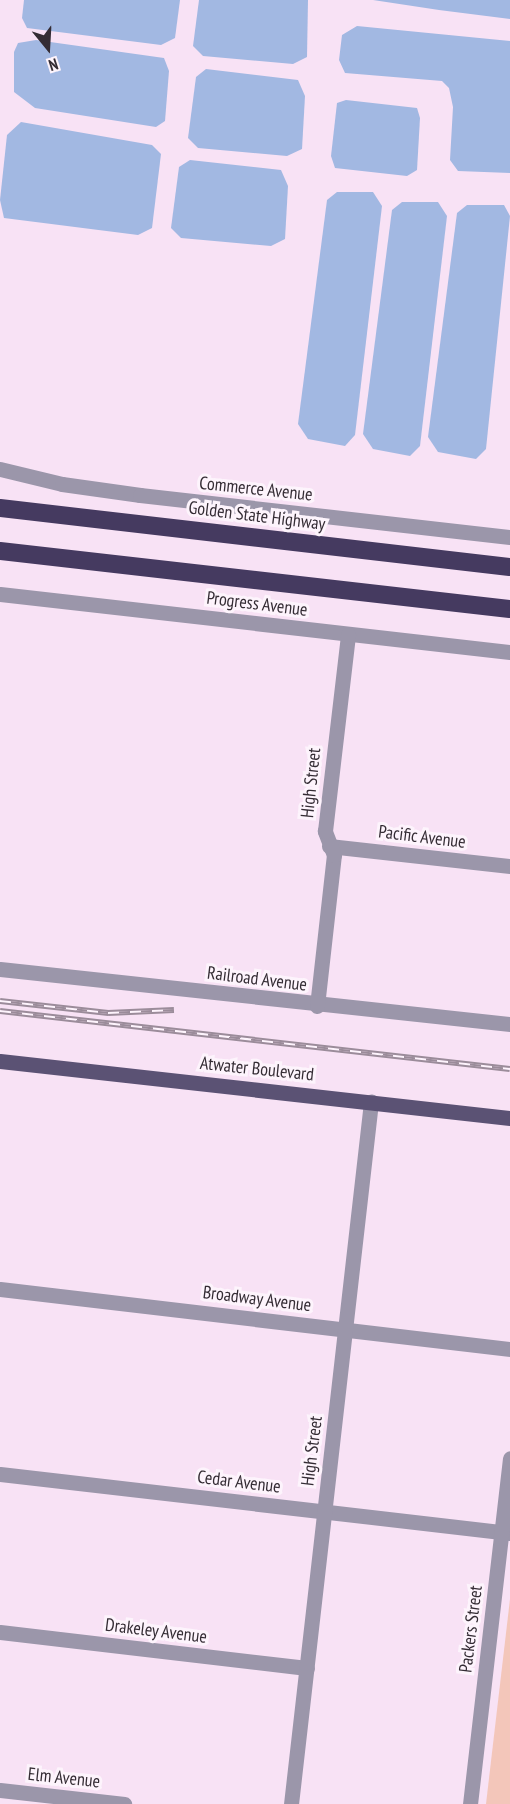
<!DOCTYPE html>
<style>
body{margin:0}
#map{position:relative;width:510px;height:1804px;overflow:hidden;background:#f8e2f5;font-family:"PT Sans Narrow",sans-serif}
div>[style]{position:absolute}
[style*='--x']{left:calc(var(--x)*1px);top:calc(var(--y)*1px);width:calc(var(--w)*1px);rotate:calc(var(--a)*1deg)}
.green>*{inset:0;background:#f3c6ba}
.water>*{inset:0;background:#a2b8e2}
.minor>*{height:15px;margin:-7.5px;padding:0 7.5px;transform-origin:7.5px;border-radius:7.5px;background:#9b96aa}
.major>*{height:15px;margin:-7.5px;padding:0 7.5px;transform-origin:7.5px;border-radius:7.5px;background:#5b5274}
.highway>*{height:18px;margin:-9px;padding:0 9px;transform-origin:9px;border-radius:9px;background:#453a60}
.rail>*{height:6px;margin-top:-3px;transform-origin:0;background:repeating-linear-gradient(90deg,#fdf4fc 0 11px,#9b8c9a 0 22px);box-sizing:border-box;border-block:2px solid #9b8c9a}
span{translate:-50% -50%;white-space:nowrap;text-align:center;line-height:1.15;-webkit-text-stroke:6px #fdf4fc;paint-order:stroke}
.street-label{font-size:18px;color:#342c34}
.north{position:absolute;left:18px;top:18px;width:60px;height:60px;-webkit-text-stroke:4px #fdf4fc;paint-order:stroke;rotate:162deg;font-size:16px;font-weight:700;line-height:24px;text-align:center;color:#342c34}
.north::after{content:'';display:block;margin:auto;width:21px;height:27px;background:#342c34;clip-path:polygon(50% 0,100% 100%,50% 72%,0 100%)}
</style>
<div id="map">
<div class="green">
<i style="clip-path:polygon(510px 1599px,510px 1804px,486px 1804px)"></i>
</div>
<div class="water">
<i style="clip-path:polygon(24px 0,180px 0,175px 38px,161px 45px,27px 28px,22px 18px)"></i>
<i style="clip-path:polygon(199px 0,308px 0,307px 57px,293px 64px,203px 56px,193px 46px)"></i>
<i style="clip-path:polygon(373px 0,510px 0,510px 19px,439px 10px)"></i>
<i style="clip-path:polygon(357px 26px,510px 41px,510px 173px,458px 171px,450px 160px,453px 107px,449px 88px,442px 81px,345px 73px,339px 60px,342px 35px)"></i>
<i style="clip-path:polygon(36px 40px,164px 58px,169px 71px,165px 121px,156px 127px,35px 108px,14px 92px,14px 52px,18px 43px)"></i>
<i style="clip-path:polygon(206px 69px,298px 80px,305px 96px,302px 149px,287px 156px,198px 148px,188px 138px,196px 77px)"></i>
<i style="clip-path:polygon(346px 100px,417px 108px,420px 118px,417px 170px,407px 176px,335px 168px,331px 156px,337px 103px)"></i>
<i style="clip-path:polygon(21px 122px,152px 145px,161px 154px,152px 228px,138px 235px,4px 218px,0 200px,7px 135px)"></i>
<i style="clip-path:polygon(190px 160px,281px 170px,288px 186px,285px 239px,271px 246px,181px 238px,171px 228px,179px 167px)"></i>
<i style="clip-path:polygon(337px 192px,373px 192px,382px 206px,355px 435px,345px 446px,308px 439px,298px 424px,327px 200px)"></i>
<i style="clip-path:polygon(402px 202px,438px 202px,447px 216px,420px 446px,410px 456px,373px 449px,363px 434px,392px 210px)"></i>
<i style="clip-path:polygon(467px 205px,504px 205px,510px 216px,486px 449px,476px 459px,438px 452px,428px 437px,457px 213px)"></i>
</div>
<div class="minor">
<i style="--x:0;--y:469;--w:64;--a:13.6"></i>
<i style="--x:62;--y:484;--w:79;--a:8"></i>
<i style="--x:140;--y:495;--w:372;--a:6.5"></i>
<i style="--x:0;--y:594;--w:513;--a:6.49"></i>
<i style="--x:329;--y:846;--w:182;--a:6.3"></i>
<i style="--x:0;--y:969;--w:513;--a:6.16"></i>
<i style="--x:317;--y:1006;--w:152;--a:-83.6"></i>
<i style="--x:334;--y:855;--w:26;--a:-111"></i>
<i style="--x:325;--y:831;--w:198;--a:-83.3"></i>
<i style="--x:0;--y:1289;--w:514;--a:6.71"></i>
<i style="--x:0;--y:1474;--w:513;--a:6.6"></i>
<i style="--x:0;--y:1632;--w:309;--a:6.7"></i>
<i style="--x:0;--y:1790;--w:125;--a:6.4"></i>
<i style="--x:291;--y:1804;--w:707;--a:-83.5"></i>
<i style="--x:470;--y:1804;--w:348;--a:-83.4"></i>
</div>
<div class="major">
<i style="--x:0;--y:1061;--w:513;--a:6.38"></i>
</div>
<div class="highway">
<i style="--x:0;--y:508;--w:513;--a:6.6"></i>
<i style="--x:0;--y:551;--w:513;--a:6.49"></i>
</div>
<div class="rail">
<i style="--x:0;--y:1001;--w:109;--a:6.3"></i>
<i style="--x:108;--y:1013;--w:66;--a:-2.6"></i>
<i style="--x:0;--y:1011;--w:513;--a:6.49"></i>
</div>
<div class="street-label">
<span style="left:256px;top:489px;rotate:6deg">Commerce Avenue</span>
<span style="left:257px;top:516px;rotate:7deg">Golden State Highway</span>
<span style="left:257px;top:604px;rotate:7deg">Progress Avenue</span>
<span style="left:311px;top:783px;rotate:-84deg">High Street</span>
<span style="left:422px;top:837px;rotate:7deg">Pacific Avenue</span>
<span style="left:257px;top:979px;rotate:7deg">Railroad Avenue</span>
<span style="left:257px;top:1069px;rotate:6deg">Atwater Boulevard</span>
<span style="left:257px;top:1299px;rotate:7deg">Broadway Avenue</span>
<span style="left:312px;top:1451px;rotate:-83deg">High Street</span>
<span style="left:239px;top:1482px;rotate:7deg">Cedar Avenue</span>
<span style="left:471px;top:1629px;rotate:-83deg">Packers Street</span>
<span style="left:156px;top:1631px;rotate:7deg">Drakeley Avenue</span>
<span style="left:64px;top:1778px;rotate:6deg">Elm Avenue</span>
</div>
<div class="north">N</div>
</div>
